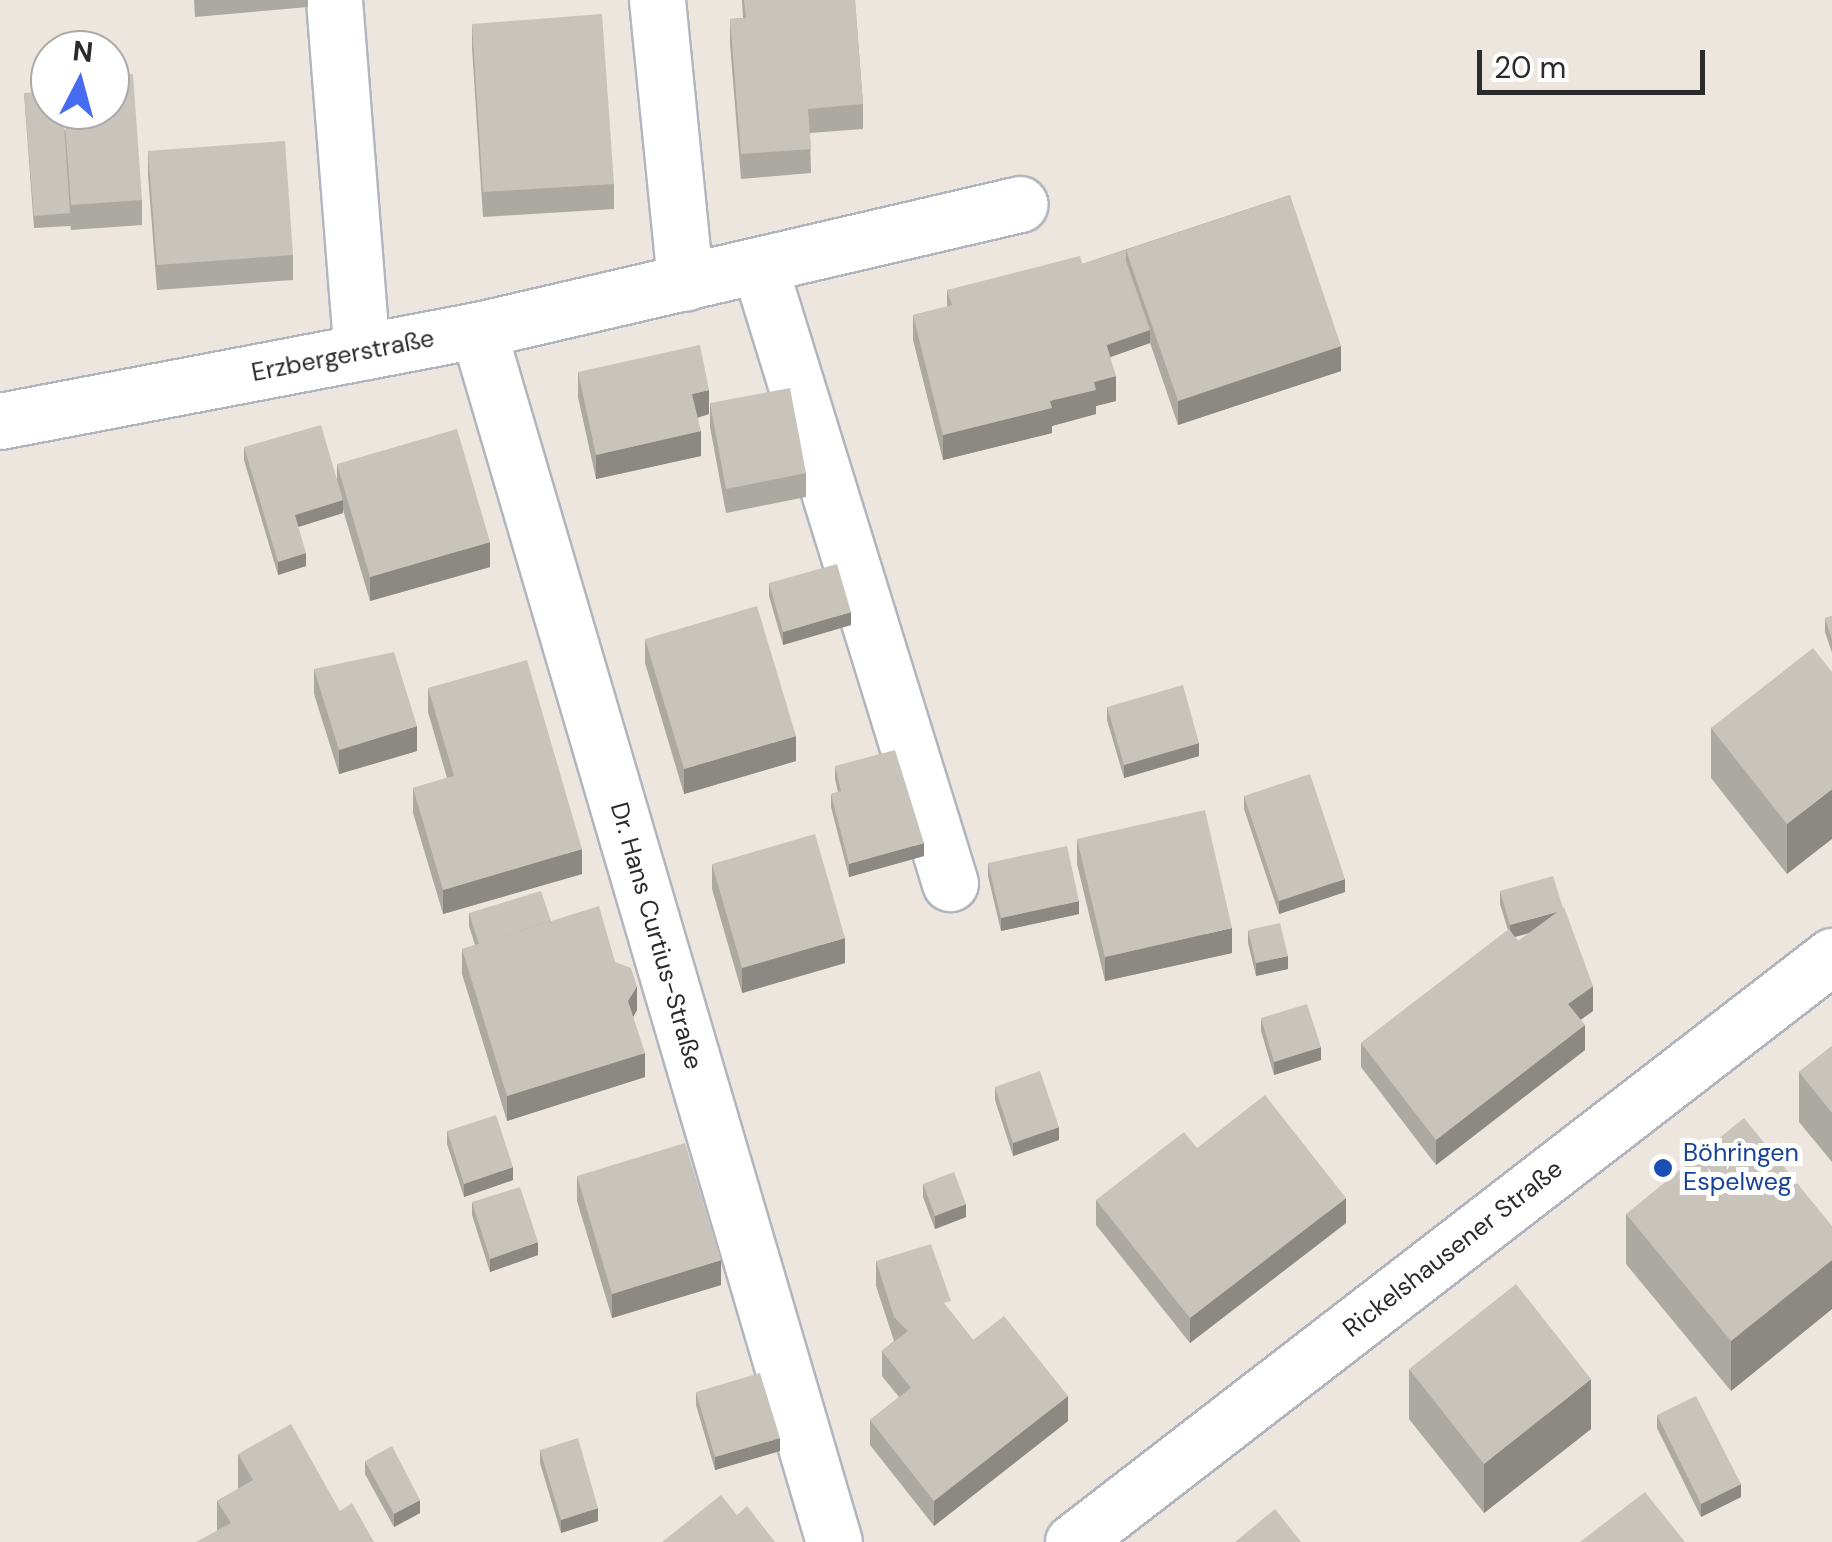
<!DOCTYPE html>
<meta charset="utf-8">
<style>
body{margin:0}
#map{position:relative;width:1832px;height:1542px;overflow:hidden;background:#ece6de;font-family:"DM Sans",sans-serif}
div>[style]{position:absolute}
[style*='--x']{left:calc(var(--x)*1px);top:calc(var(--y)*1px);width:calc(var(--w)*1px);rotate:calc(var(--a)*1deg)}
.roads{filter:drop-shadow(2px 0 #b1b5be) drop-shadow(-2px 0 #b1b5be) drop-shadow(0 2px #b1b5be) drop-shadow(0 -2px #b1b5be)}
.minor>*{height:55px;margin:-27.5px;padding:0 27.5px;transform-origin:27.5px;border-radius:27.5px;background:#fff}
.wall>*{inset:0;background:#aca9a2}
.shaded-wall>*{inset:0;background:#8c8984}
.building>*{inset:0;background:#c8c4bc}
.dots>*{width:28px;height:28px;translate:-50% -50%;box-sizing:border-box;border:5px solid #fff;border-radius:50%}
span{translate:-50% -50%;white-space:nowrap;text-align:center;line-height:1.15;-webkit-text-stroke:10px #fff;paint-order:stroke}
.street-label{font-size:25px;color:#2b2b2b}
.transit-label{font-size:25px;color:#164399}
.left{translate:0 -50%;text-align:left}
.north{position:absolute;left:30px;top:30px;width:100px;height:100px;box-sizing:border-box;background:#fff;border:2px solid #aaa;border-radius:50%;rotate:6deg;font-size:28px;font-weight:700;line-height:40px;text-align:center;color:#2b2b2b}
.north::after{content:'';display:block;margin:auto;width:35px;height:45px;background:#466cf2;clip-path:polygon(50% 0,100% 100%,50% 72%,0 100%)}
.scale{position:absolute;left:1477px;top:50px;width:228px;height:45px;box-sizing:border-box;border:5px solid #2b2b2b;border-top:0;padding-left:12px;font-size:30px;line-height:35px;white-space:nowrap;color:#2b2b2b;-webkit-text-stroke:8px #fff;paint-order:stroke}
</style>
<div id="map">
<div class="roads">
<div class="minor">
<i style="--x:334;--y:0;--w:353;--a:85.5"></i>
<i style="--x:657;--y:0;--w:284;--a:84.3"></i>
<i style="--x:759;--y:265;--w:647;--a:72.83"></i>
<i style="--x:478;--y:330;--w:1263;--a:73.63"></i>
<i style="--x:0;--y:421;--w:487;--a:-10.8"></i>
<i style="--x:478;--y:330;--w:556;--a:-13.09"></i>
<i style="--x:1073;--y:1542;--w:959;--a:-37.67"></i>
</div>
</div>
<div class="wall">
<i style="clip-path:polygon(194px 0,308px 0,308px 7px,195px 17px)"></i>
<i style="clip-path:polygon(742px 0,855px 0,863px 104px,863px 129px,810px 133px,811px 173px,741px 179px,730px 44px,730px 19px,743px 18px)"></i>
<i style="clip-path:polygon(472px 24px,614px 184px,614px 209px,483px 217px,472px 48px)"></i>
<i style="clip-path:polygon(24px 93px,142px 200px,142px 225px,71px 230px,70px 224px,70px 226px,34px 228px)"></i>
<i style="clip-path:polygon(148px 151px,293px 255px,293px 280px,157px 290px,148px 175px)"></i>
<i style="clip-path:polygon(1290px 195px,1341px 371px,1178px 425px,1150px 343px,1110px 357px,1116px 401px,1096px 406px,1096px 414px,1052px 426px,1052px 433px,943px 460px,913px 340px,913px 315px,947px 307px,947px 290px,1082px 264px)"></i>
<i style="clip-path:polygon(578px 372px,709px 414px,698px 418px,701px 456px,596px 479px,578px 397px)"></i>
<i style="clip-path:polygon(710px 403px,806px 473px,806px 497px,726px 513px,710px 427px)"></i>
<i style="clip-path:polygon(244px 447px,337px 479px,337px 464px,490px 567px,370px 601px,343px 510px,343px 513px,298px 527px,306px 566px,278px 575px,244px 460px)"></i>
<i style="clip-path:polygon(769px 583px,851px 625px,783px 645px,769px 596px)"></i>
<i style="clip-path:polygon(1832px 616px,1832px 653px,1825px 632px,1825px 618px)"></i>
<i style="clip-path:polygon(645px 639px,796px 761px,684px 794px,645px 663px)"></i>
<i style="clip-path:polygon(314px 669px,417px 751px,339px 774px,314px 694px)"></i>
<i style="clip-path:polygon(1832px 672px,1787px 874px,1711px 778px,1711px 728px)"></i>
<i style="clip-path:polygon(428px 688px,582px 874px,443px 914px,413px 813px,413px 788px,447px 778px,428px 712px)"></i>
<i style="clip-path:polygon(1107px 707px,1199px 756px,1124px 778px,1107px 720px)"></i>
<i style="clip-path:polygon(835px 766px,924px 856px,849px 877px,831px 807px,831px 794px,838px 792px,835px 779px)"></i>
<i style="clip-path:polygon(1244px 796px,1345px 892px,1279px 914px,1244px 809px)"></i>
<i style="clip-path:polygon(1077px 839px,1232px 953px,1105px 981px,1077px 864px)"></i>
<i style="clip-path:polygon(988px 863px,1079px 914px,1001px 931px,988px 876px)"></i>
<i style="clip-path:polygon(712px 864px,845px 963px,742px 993px,712px 889px)"></i>
<i style="clip-path:polygon(evenodd,1500px 891px,1593px 1011px,1580px 1020px,1585px 1050px,1436px 1165px,1361px 1067px,1361px 1043px,1508px 930px,1500px 904px,1500px 891px,1530px 933px,1518px 941px,1515px 937px,1530px 933px)"></i>
<i style="clip-path:polygon(469px 913px,551px 921px,615px 962px,637px 1010px,633px 1017px,645px 1077px,507px 1121px,462px 974px,462px 949px,475px 945px,469px 926px)"></i>
<i style="clip-path:polygon(1248px 930px,1288px 969px,1256px 976px,1248px 943px)"></i>
<i style="clip-path:polygon(1261px 1018px,1321px 1060px,1274px 1075px,1261px 1031px)"></i>
<i style="clip-path:polygon(1832px 1046px,1832px 1162px,1799px 1122px,1799px 1072px)"></i>
<i style="clip-path:polygon(995px 1087px,1059px 1140px,1013px 1156px,995px 1100px)"></i>
<i style="clip-path:polygon(447px 1131px,513px 1180px,464px 1197px,447px 1144px)"></i>
<i style="clip-path:polygon(1197px 1148px,1346px 1223px,1190px 1343px,1096px 1225px,1096px 1200px)"></i>
<i style="clip-path:polygon(577px 1176px,721px 1285px,612px 1318px,577px 1201px)"></i>
<i style="clip-path:polygon(923px 1184px,966px 1217px,935px 1229px,923px 1197px)"></i>
<i style="clip-path:polygon(472px 1202px,538px 1255px,490px 1272px,472px 1215px)"></i>
<i style="clip-path:polygon(1626px 1214px,1832px 1226px,1832px 1309px,1731px 1391px,1626px 1264px)"></i>
<i style="clip-path:polygon(876px 1261px,951px 1312px,973px 1340px,1068px 1421px,934px 1526px,870px 1445px,870px 1420px,899px 1397px,882px 1376px,882px 1351px,894px 1341px,876px 1286px)"></i>
<i style="clip-path:polygon(1409px 1369px,1591px 1429px,1484px 1513px,1409px 1419px)"></i>
<i style="clip-path:polygon(696px 1392px,780px 1451px,715px 1470px,696px 1405px)"></i>
<i style="clip-path:polygon(1657px 1415px,1741px 1497px,1701px 1517px,1657px 1428px)"></i>
<i style="clip-path:polygon(540px 1450px,598px 1521px,561px 1533px,540px 1463px)"></i>
<i style="clip-path:polygon(238px 1454px,340px 1511px,374px 1542px,217px 1530px,217px 1501px,238px 1489px)"></i>
<i style="clip-path:polygon(365px 1461px,420px 1513px,394px 1527px,365px 1474px)"></i>
</div>
<div class="shaded-wall">
<i style="clip-path:polygon(1150px 330px,1150px 343px,1105px 359px,1105px 346px)"></i>
<i style="clip-path:polygon(1341px 346px,1341px 371px,1178px 425px,1178px 401px)"></i>
<i style="clip-path:polygon(1116px 376px,1116px 401px,1096px 406px,1096px 414px,1052px 426px,1052px 433px,943px 460px,943px 435px,1050px 401px,1094px 382px)"></i>
<i style="clip-path:polygon(709px 390px,709px 414px,692px 419px,692px 394px)"></i>
<i style="clip-path:polygon(701px 431px,701px 456px,596px 479px,596px 455px)"></i>
<i style="clip-path:polygon(343px 500px,343px 513px,295px 528px,295px 515px)"></i>
<i style="clip-path:polygon(490px 542px,490px 567px,370px 601px,370px 577px)"></i>
<i style="clip-path:polygon(306px 553px,306px 566px,278px 575px,278px 562px)"></i>
<i style="clip-path:polygon(851px 612px,851px 625px,783px 645px,783px 632px)"></i>
<i style="clip-path:polygon(417px 726px,417px 751px,339px 774px,339px 750px)"></i>
<i style="clip-path:polygon(796px 736px,796px 761px,684px 794px,684px 769px)"></i>
<i style="clip-path:polygon(1199px 743px,1199px 756px,1124px 778px,1124px 765px)"></i>
<i style="clip-path:polygon(1832px 789px,1832px 839px,1787px 874px,1787px 824px)"></i>
<i style="clip-path:polygon(924px 843px,924px 856px,849px 877px,849px 864px)"></i>
<i style="clip-path:polygon(582px 849px,582px 874px,443px 914px,443px 890px)"></i>
<i style="clip-path:polygon(1345px 879px,1345px 892px,1279px 914px,1279px 901px)"></i>
<i style="clip-path:polygon(1079px 901px,1079px 914px,1001px 931px,1001px 918px)"></i>
<i style="clip-path:polygon(1563px 910px,1563px 924px,1510px 938px,1510px 925px)"></i>
<i style="clip-path:polygon(1232px 928px,1232px 953px,1105px 981px,1105px 957px)"></i>
<i style="clip-path:polygon(845px 938px,845px 963px,742px 993px,742px 968px)"></i>
<i style="clip-path:polygon(1288px 956px,1288px 969px,1256px 976px,1256px 963px)"></i>
<i style="clip-path:polygon(637px 986px,637px 1010px,628px 1026px,628px 1001px)"></i>
<i style="clip-path:polygon(1593px 986px,1593px 1011px,1568px 1029px,1568px 1004px)"></i>
<i style="clip-path:polygon(1585px 1025px,1585px 1050px,1436px 1165px,1436px 1140px)"></i>
<i style="clip-path:polygon(1321px 1047px,1321px 1060px,1274px 1075px,1274px 1062px)"></i>
<i style="clip-path:polygon(645px 1053px,645px 1077px,507px 1121px,507px 1096px)"></i>
<i style="clip-path:polygon(1059px 1127px,1059px 1140px,1013px 1156px,1013px 1143px)"></i>
<i style="clip-path:polygon(513px 1167px,513px 1180px,464px 1197px,464px 1184px)"></i>
<i style="clip-path:polygon(1346px 1198px,1346px 1223px,1190px 1343px,1190px 1318px)"></i>
<i style="clip-path:polygon(966px 1204px,966px 1217px,935px 1229px,935px 1216px)"></i>
<i style="clip-path:polygon(538px 1242px,538px 1255px,490px 1272px,490px 1259px)"></i>
<i style="clip-path:polygon(721px 1260px,721px 1285px,612px 1318px,612px 1294px)"></i>
<i style="clip-path:polygon(1832px 1260px,1832px 1309px,1731px 1391px,1731px 1341px)"></i>
<i style="clip-path:polygon(1591px 1379px,1591px 1429px,1484px 1513px,1484px 1464px)"></i>
<i style="clip-path:polygon(1068px 1396px,1068px 1421px,934px 1526px,934px 1501px)"></i>
<i style="clip-path:polygon(780px 1438px,780px 1451px,715px 1470px,715px 1457px)"></i>
<i style="clip-path:polygon(1741px 1484px,1741px 1497px,1701px 1517px,1701px 1504px)"></i>
<i style="clip-path:polygon(420px 1500px,420px 1513px,394px 1527px,394px 1514px)"></i>
<i style="clip-path:polygon(598px 1508px,598px 1521px,561px 1533px,561px 1520px)"></i>
</div>
<div class="building">
<i style="clip-path:polygon(744px 0,855px 0,863px 104px,808px 109px,811px 149px,741px 154px,730px 19px,746px 18px)"></i>
<i style="clip-path:polygon(602px 14px,614px 184px,483px 192px,472px 24px)"></i>
<i style="clip-path:polygon(123px 64px,124px 74px,110px 75px,110px 65px)"></i>
<i style="clip-path:polygon(133px 74px,142px 200px,71px 205px,64px 110px,110px 110px,110px 75px)"></i>
<i style="clip-path:polygon(50px 91px,50px 110px,63px 110px,70px 213px,34px 216px,24px 93px)"></i>
<i style="clip-path:polygon(285px 141px,293px 255px,157px 265px,148px 151px)"></i>
<i style="clip-path:polygon(1290px 195px,1341px 346px,1178px 401px,1126px 250px)"></i>
<i style="clip-path:polygon(1126px 250px,1126px 261px,1150px 330px,1106px 345px,1082px 264px)"></i>
<i style="clip-path:polygon(1080px 256px,1116px 376px,1094px 382px,1096px 390px,1050px 401px,1052px 408px,943px 435px,913px 315px,952px 305px,947px 290px)"></i>
<i style="clip-path:polygon(700px 345px,709px 390px,692px 394px,701px 431px,596px 455px,578px 372px)"></i>
<i style="clip-path:polygon(790px 388px,806px 473px,726px 489px,710px 403px)"></i>
<i style="clip-path:polygon(321px 425px,343px 500px,295px 515px,306px 553px,278px 562px,244px 447px)"></i>
<i style="clip-path:polygon(457px 429px,490px 542px,370px 577px,337px 464px)"></i>
<i style="clip-path:polygon(837px 564px,851px 612px,783px 632px,769px 583px)"></i>
<i style="clip-path:polygon(757px 606px,796px 736px,684px 769px,645px 639px)"></i>
<i style="clip-path:polygon(1832px 616px,1832px 640px,1825px 618px)"></i>
<i style="clip-path:polygon(1813px 648px,1832px 672px,1832px 789px,1787px 824px,1711px 728px)"></i>
<i style="clip-path:polygon(394px 652px,417px 726px,339px 750px,314px 669px)"></i>
<i style="clip-path:polygon(527px 660px,582px 849px,443px 890px,413px 788px,454px 776px,428px 688px)"></i>
<i style="clip-path:polygon(1183px 685px,1199px 743px,1124px 765px,1107px 707px)"></i>
<i style="clip-path:polygon(895px 750px,924px 843px,849px 864px,831px 794px,841px 791px,835px 766px)"></i>
<i style="clip-path:polygon(1310px 774px,1345px 879px,1279px 901px,1244px 796px)"></i>
<i style="clip-path:polygon(1205px 810px,1232px 928px,1105px 957px,1077px 839px)"></i>
<i style="clip-path:polygon(815px 834px,845px 938px,742px 968px,712px 864px)"></i>
<i style="clip-path:polygon(1067px 846px,1079px 901px,1001px 918px,988px 863px)"></i>
<i style="clip-path:polygon(1553px 876px,1563px 908px,1557px 912px,1510px 925px,1500px 891px)"></i>
<i style="clip-path:polygon(541px 891px,551px 921px,479px 944px,469px 913px)"></i>
<i style="clip-path:polygon(599px 906px,615px 962px,631px 968px,637px 986px,628px 1001px,645px 1053px,507px 1096px,462px 949px)"></i>
<i style="clip-path:polygon(1564px 907px,1593px 986px,1568px 1004px,1585px 1025px,1436px 1140px,1361px 1043px,1509px 929px,1518px 941px)"></i>
<i style="clip-path:polygon(1280px 923px,1288px 956px,1256px 963px,1248px 930px)"></i>
<i style="clip-path:polygon(1307px 1004px,1321px 1047px,1274px 1062px,1261px 1018px)"></i>
<i style="clip-path:polygon(1832px 1046px,1832px 1113px,1799px 1072px)"></i>
<i style="clip-path:polygon(1040px 1071px,1059px 1127px,1013px 1143px,995px 1087px)"></i>
<i style="clip-path:polygon(1265px 1095px,1346px 1198px,1190px 1318px,1096px 1200px,1184px 1132px,1197px 1148px)"></i>
<i style="clip-path:polygon(496px 1115px,513px 1167px,464px 1184px,447px 1131px)"></i>
<i style="clip-path:polygon(1744px 1118px,1832px 1226px,1832px 1260px,1731px 1341px,1626px 1214px)"></i>
<i style="clip-path:polygon(685px 1143px,721px 1260px,612px 1294px,577px 1176px)"></i>
<i style="clip-path:polygon(954px 1172px,966px 1204px,935px 1216px,923px 1184px)"></i>
<i style="clip-path:polygon(520px 1187px,538px 1242px,490px 1259px,472px 1202px)"></i>
<i style="clip-path:polygon(931px 1244px,951px 1301px,944px 1303px,973px 1340px,1004px 1316px,1068px 1396px,934px 1501px,870px 1420px,911px 1388px,882px 1351px,908px 1331px,894px 1317px,876px 1261px)"></i>
<i style="clip-path:polygon(1516px 1284px,1591px 1379px,1484px 1464px,1409px 1369px)"></i>
<i style="clip-path:polygon(760px 1373px,780px 1438px,715px 1457px,696px 1392px)"></i>
<i style="clip-path:polygon(1696px 1396px,1741px 1484px,1701px 1504px,1657px 1415px)"></i>
<i style="clip-path:polygon(291px 1424px,340px 1511px,352px 1503px,374px 1542px,196px 1542px,231px 1523px,217px 1501px,253px 1480px,238px 1454px)"></i>
<i style="clip-path:polygon(578px 1438px,598px 1508px,561px 1520px,540px 1450px)"></i>
<i style="clip-path:polygon(392px 1446px,420px 1500px,394px 1514px,365px 1461px)"></i>
<i style="clip-path:polygon(1645px 1492px,1685px 1542px,1580px 1542px)"></i>
<i style="clip-path:polygon(721px 1495px,737px 1515px,747px 1506px,775px 1542px,662px 1542px)"></i>
<i style="clip-path:polygon(1275px 1509px,1301px 1542px,1235px 1542px)"></i>
</div>
<div class="dots">
<i style="left:1663px;top:1168px;background:#1a4fb4"></i>
</div>
<div class="street-label">
<span style="left:343px;top:356px;rotate:-11deg">Erzbergerstraße</span>
<span style="left:656px;top:936px;rotate:74deg">Dr. Hans Curtius-Straße</span>
<span style="left:1453px;top:1249px;rotate:-38deg">Rickelshausener Straße</span>
</div>
<div class="transit-label">
<span class="left" style="left:1683px;top:1168px">Böhringen<br>Espelweg</span>
</div>
<div class="north">N</div>
<div class="scale">20 m</div>
</div>
